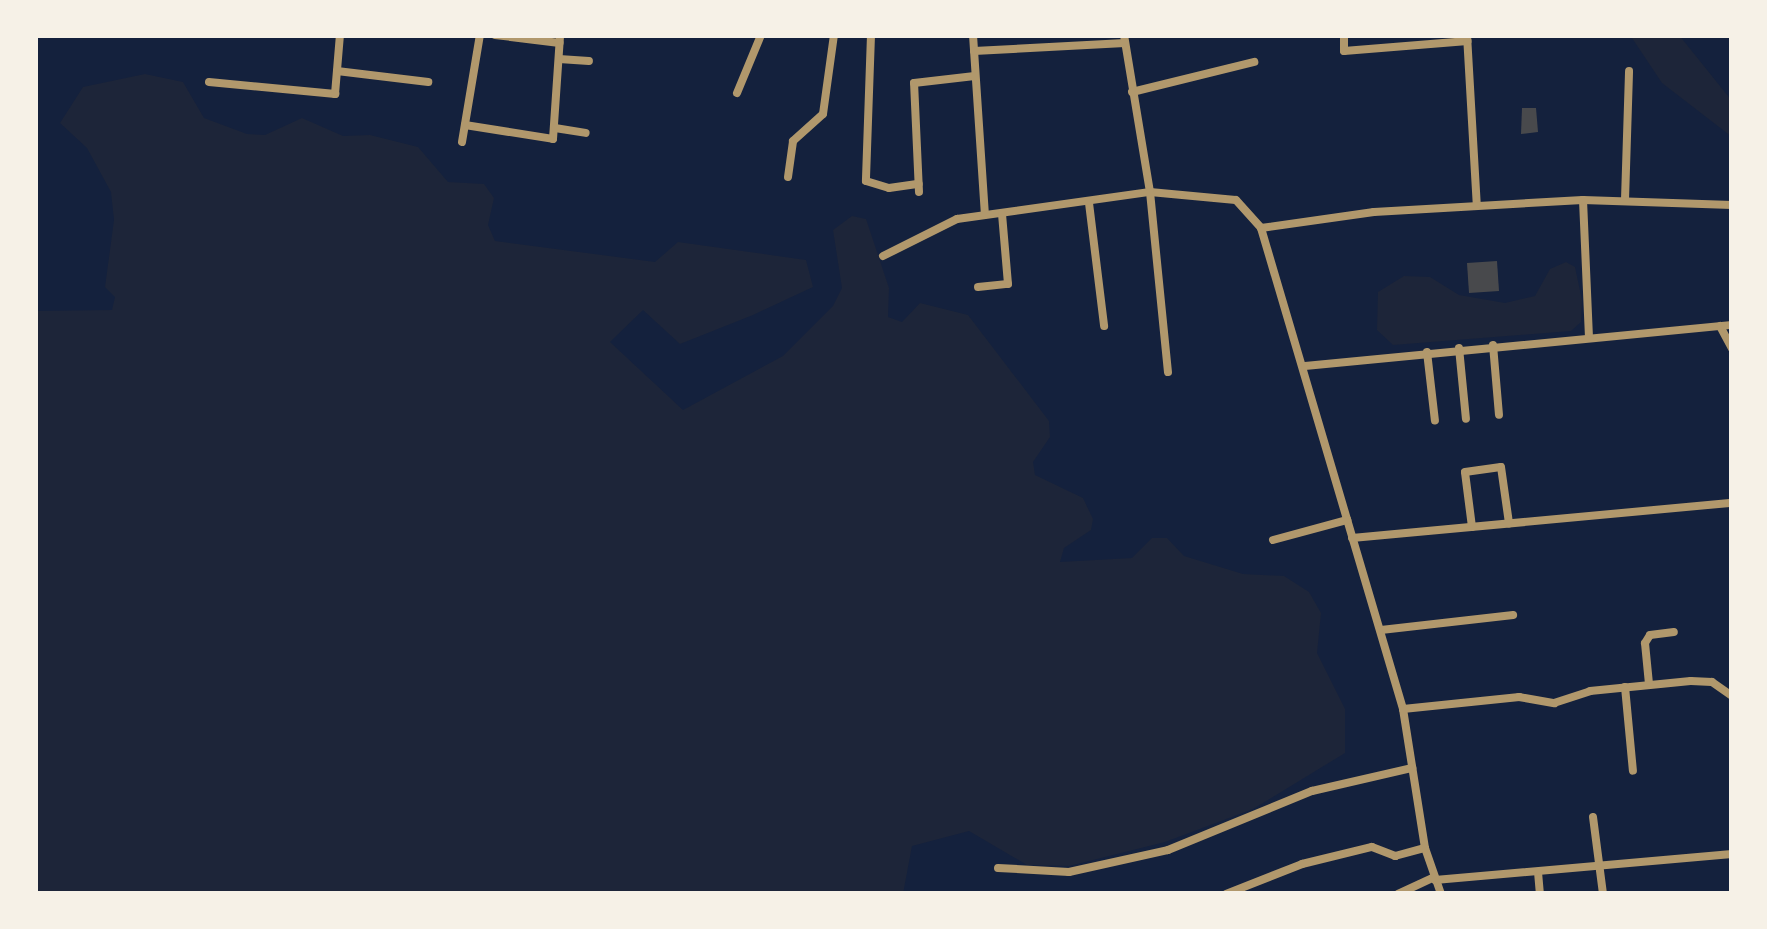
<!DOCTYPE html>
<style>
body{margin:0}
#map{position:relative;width:1767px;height:929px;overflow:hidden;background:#14213d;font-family:"Exo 2",sans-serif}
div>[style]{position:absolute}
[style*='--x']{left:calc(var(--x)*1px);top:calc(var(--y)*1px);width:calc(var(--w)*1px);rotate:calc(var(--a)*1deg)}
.green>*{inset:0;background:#1d2539}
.building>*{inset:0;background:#48494c}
.minor>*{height:8px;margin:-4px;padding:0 4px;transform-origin:4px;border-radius:4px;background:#b1986c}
span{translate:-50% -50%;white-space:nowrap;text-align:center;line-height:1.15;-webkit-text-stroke:10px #f6f1e7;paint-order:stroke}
.frame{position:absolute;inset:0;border:38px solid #f6f1e7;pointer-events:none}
</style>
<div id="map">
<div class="green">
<i style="clip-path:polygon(1630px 35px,1679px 35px,1732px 101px,1732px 137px,1662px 83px)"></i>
<i style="clip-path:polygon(145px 74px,183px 82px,204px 118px,247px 134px,265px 135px,302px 118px,343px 136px,370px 135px,418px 147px,448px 182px,484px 184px,494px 198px,488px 225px,495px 241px,655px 262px,678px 242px,806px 260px,813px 287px,753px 315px,680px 344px,643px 310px,610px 342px,683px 410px,783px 356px,833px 306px,842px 288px,833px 230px,852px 216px,866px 219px,889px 288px,888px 317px,902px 322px,920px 303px,968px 315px,1049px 421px,1050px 437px,1033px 462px,1035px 475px,1083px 498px,1093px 519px,1091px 530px,1064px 548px,1060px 562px,1132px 558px,1152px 538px,1167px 538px,1184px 556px,1243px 574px,1284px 576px,1309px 592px,1321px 613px,1317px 653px,1345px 709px,1345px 753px,1253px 809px,1165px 842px,1069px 866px,1027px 865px,969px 831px,912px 846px,903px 894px,35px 894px,35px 311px,112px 310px,115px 297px,105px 287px,114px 220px,111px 192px,87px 148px,60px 123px,83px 87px)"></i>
<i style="clip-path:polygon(1566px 262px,1575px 267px,1582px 300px,1581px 322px,1571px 331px,1393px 345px,1377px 330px,1378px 292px,1404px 276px,1430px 277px,1459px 295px,1505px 303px,1535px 296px,1550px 269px)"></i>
</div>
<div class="building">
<i style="clip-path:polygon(1522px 108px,1536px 108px,1538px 132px,1521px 134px)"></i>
<i style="clip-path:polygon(1497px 261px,1499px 291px,1469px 293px,1467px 263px)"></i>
</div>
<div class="minor">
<i style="--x:495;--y:35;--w:65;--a:7"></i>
<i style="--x:871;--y:35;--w:146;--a:92"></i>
<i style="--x:866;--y:181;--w:24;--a:17"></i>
<i style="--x:889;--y:188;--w:30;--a:-8"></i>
<i style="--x:973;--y:35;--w:180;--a:86.2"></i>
<i style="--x:1124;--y:35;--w:159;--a:80.6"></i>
<i style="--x:1150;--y:192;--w:86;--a:5.3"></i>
<i style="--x:1236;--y:200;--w:38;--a:48"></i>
<i style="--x:1261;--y:228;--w:502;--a:73.55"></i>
<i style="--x:1403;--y:709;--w:141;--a:81"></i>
<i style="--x:1425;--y:848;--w:49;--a:70.8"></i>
<i style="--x:1344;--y:35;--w:16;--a:90"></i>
<i style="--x:1344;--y:51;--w:124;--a:-4.6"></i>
<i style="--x:1467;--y:35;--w:171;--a:86.7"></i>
<i style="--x:974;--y:51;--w:151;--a:-3"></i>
<i style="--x:559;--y:59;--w:30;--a:4"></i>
<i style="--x:337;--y:71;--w:92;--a:6.9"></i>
<i style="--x:209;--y:82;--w:127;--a:5.4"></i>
<i style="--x:335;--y:94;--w:59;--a:-85.2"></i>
<i style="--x:1132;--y:92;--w:126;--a:-13.8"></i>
<i style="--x:737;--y:93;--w:63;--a:-67.5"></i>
<i style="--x:465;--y:125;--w:89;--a:9"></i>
<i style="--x:553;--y:139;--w:104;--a:-86.1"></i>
<i style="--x:555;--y:128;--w:31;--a:9"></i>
<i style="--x:462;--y:142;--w:109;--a:-80.5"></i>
<i style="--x:788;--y:177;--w:36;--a:-82"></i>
<i style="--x:793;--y:141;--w:40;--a:-42"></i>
<i style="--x:823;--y:114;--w:80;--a:-82.1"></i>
<i style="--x:919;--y:192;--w:109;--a:-92.6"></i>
<i style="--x:914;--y:83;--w:61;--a:-6.5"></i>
<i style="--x:1583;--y:200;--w:138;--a:87.5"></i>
<i style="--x:1625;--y:200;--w:129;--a:-88.2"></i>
<i style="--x:1089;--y:203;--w:124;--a:83"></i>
<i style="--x:1261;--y:228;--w:114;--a:-8.1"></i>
<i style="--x:1374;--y:212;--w:209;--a:-3.3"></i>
<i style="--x:1583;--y:200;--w:149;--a:1.9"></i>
<i style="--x:883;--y:256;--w:83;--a:-26.6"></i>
<i style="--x:957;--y:219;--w:195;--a:-8"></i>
<i style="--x:1150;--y:192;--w:181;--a:84.3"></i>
<i style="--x:978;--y:287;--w:30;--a:-6"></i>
<i style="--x:1008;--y:284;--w:70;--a:-94.9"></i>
<i style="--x:1720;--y:326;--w:26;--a:62"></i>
<i style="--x:1493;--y:345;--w:70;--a:85.1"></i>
<i style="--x:1459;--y:348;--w:71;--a:84.4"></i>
<i style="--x:1427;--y:352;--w:69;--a:83.4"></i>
<i style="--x:1305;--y:366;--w:429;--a:-5.5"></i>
<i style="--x:1472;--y:527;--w:55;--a:-97.3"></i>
<i style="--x:1465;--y:472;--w:36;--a:-8"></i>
<i style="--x:1501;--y:467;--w:57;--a:81.9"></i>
<i style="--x:1352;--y:538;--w:382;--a:-5.3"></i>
<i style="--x:1273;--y:540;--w:77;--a:-15.1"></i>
<i style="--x:1381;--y:630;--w:133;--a:-6.5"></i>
<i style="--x:1649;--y:684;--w:41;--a:-95.6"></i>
<i style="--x:1645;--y:643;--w:9;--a:-58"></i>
<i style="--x:1650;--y:635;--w:24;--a:-7"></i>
<i style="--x:1625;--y:687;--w:84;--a:84.6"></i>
<i style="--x:1403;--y:709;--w:117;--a:-5.9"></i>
<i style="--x:1519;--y:697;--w:36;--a:10"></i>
<i style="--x:1554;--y:703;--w:38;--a:-18"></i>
<i style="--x:1590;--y:691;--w:101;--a:-5.7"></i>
<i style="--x:1691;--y:681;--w:21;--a:3"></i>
<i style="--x:1712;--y:682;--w:24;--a:35"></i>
<i style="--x:1593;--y:817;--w:78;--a:82.6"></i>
<i style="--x:998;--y:868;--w:71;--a:3.2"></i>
<i style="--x:1069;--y:872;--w:101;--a:-12.5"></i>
<i style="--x:1168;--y:850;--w:156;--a:-22.3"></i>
<i style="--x:1312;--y:791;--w:103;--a:-13"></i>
<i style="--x:1538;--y:872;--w:22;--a:85"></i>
<i style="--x:1435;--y:880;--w:298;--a:-5"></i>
<i style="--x:1226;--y:894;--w:82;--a:-21.5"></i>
<i style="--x:1302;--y:864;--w:72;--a:-13.7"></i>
<i style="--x:1372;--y:847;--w:25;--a:21"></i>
<i style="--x:1395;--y:856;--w:31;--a:-15"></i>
<i style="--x:1398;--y:894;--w:40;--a:-25"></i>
</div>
<div class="frame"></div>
</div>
